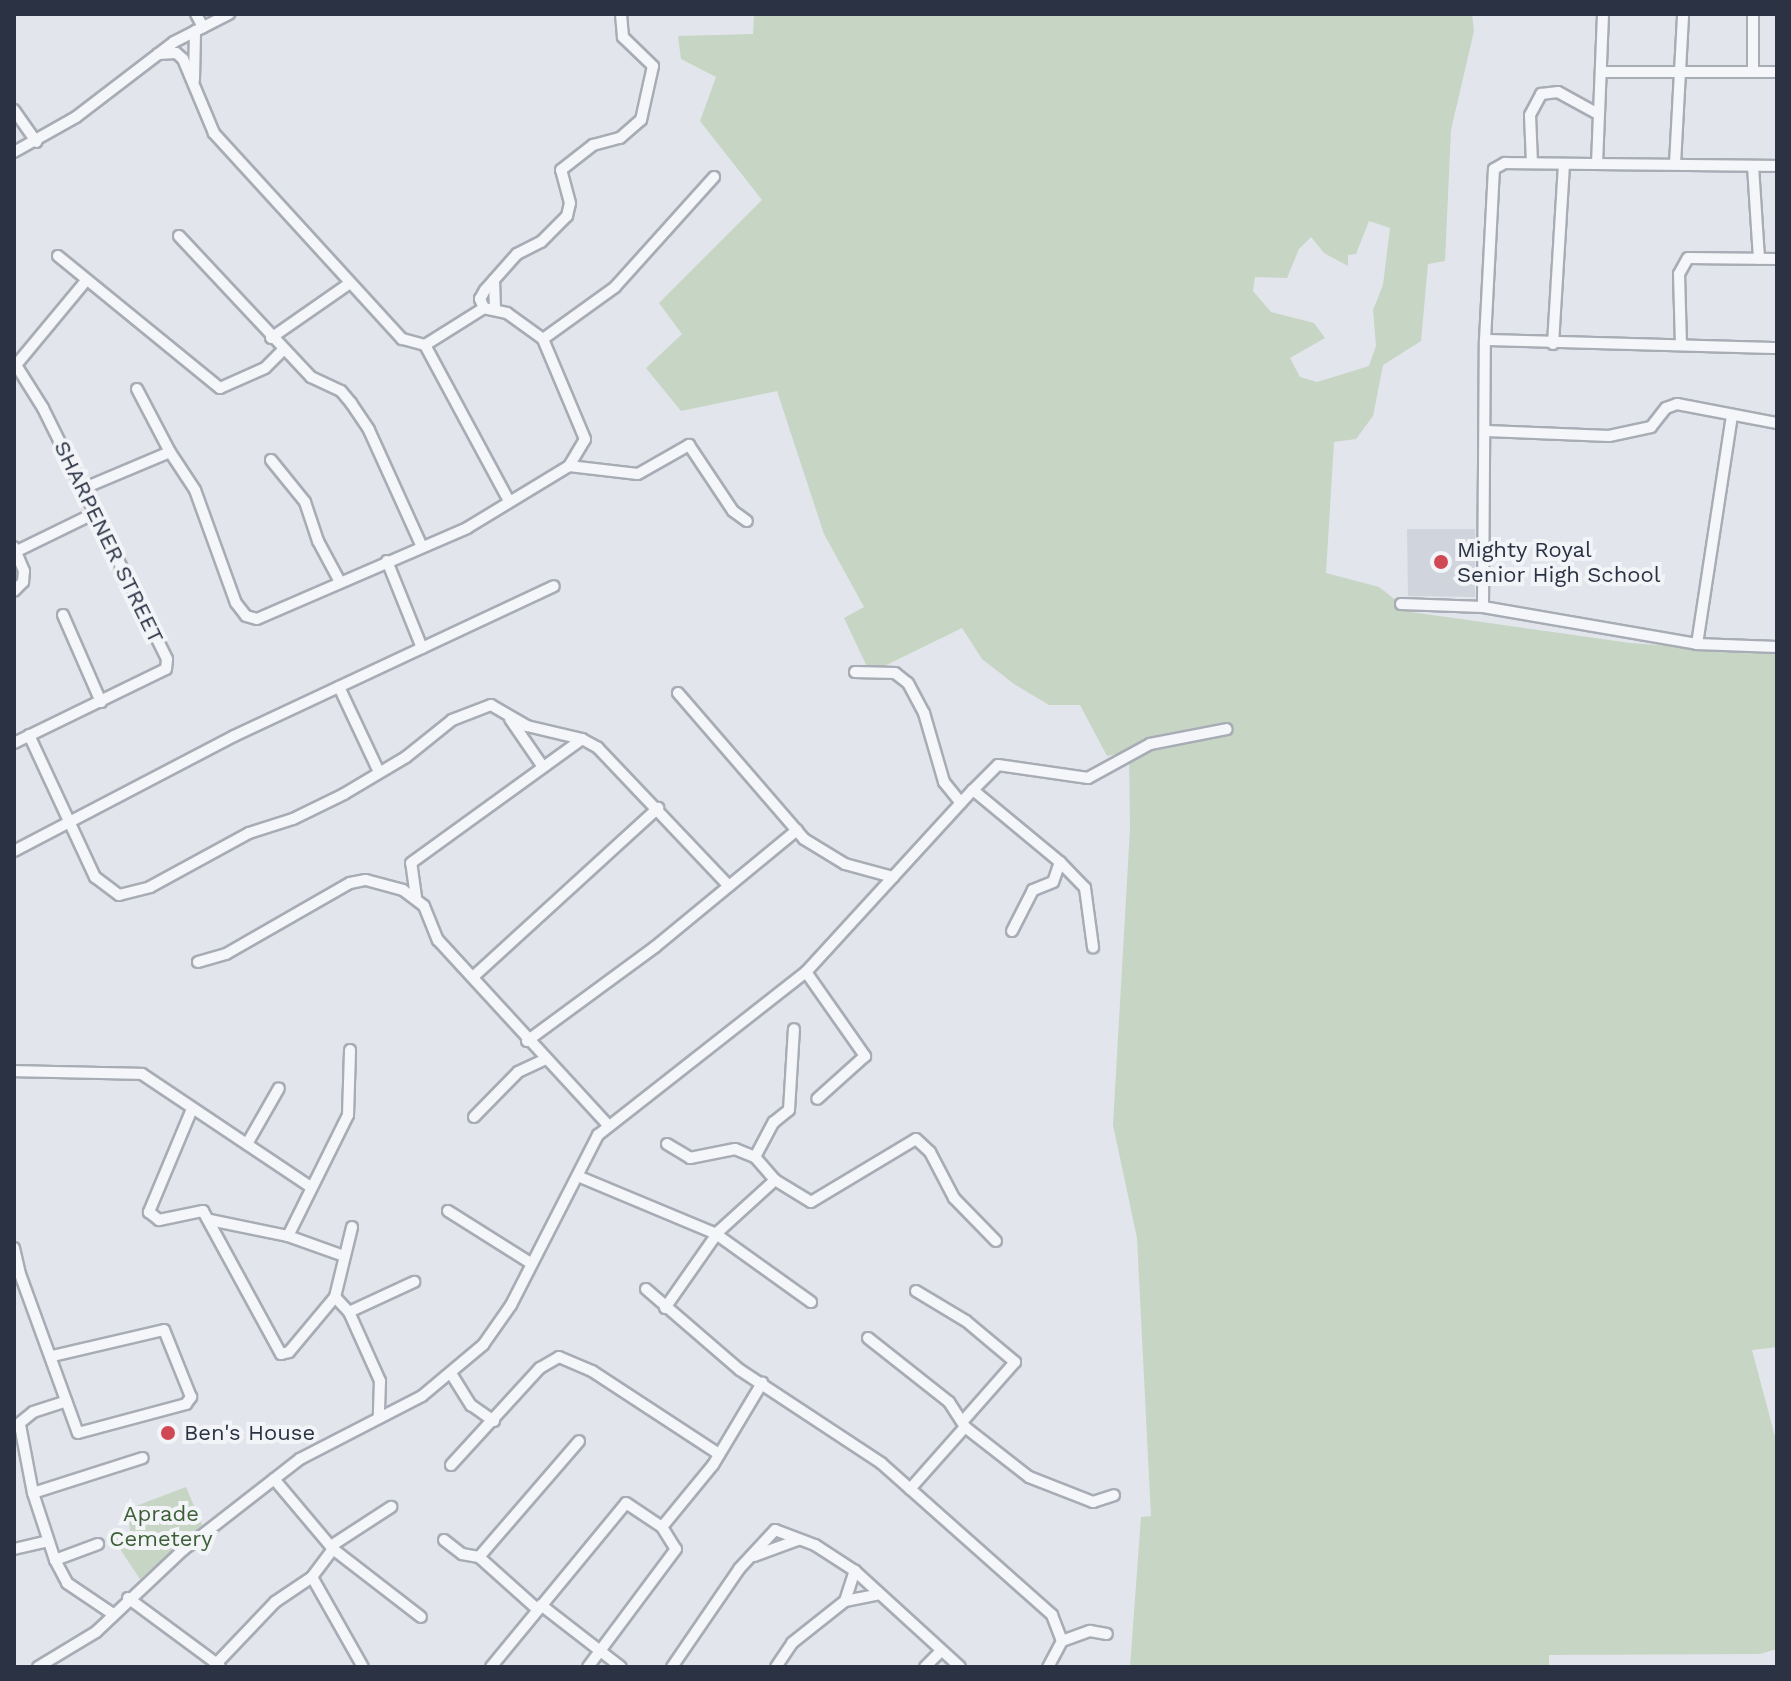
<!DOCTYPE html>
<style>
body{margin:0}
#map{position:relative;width:1791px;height:1681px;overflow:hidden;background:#e2e5eb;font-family:"Work Sans",sans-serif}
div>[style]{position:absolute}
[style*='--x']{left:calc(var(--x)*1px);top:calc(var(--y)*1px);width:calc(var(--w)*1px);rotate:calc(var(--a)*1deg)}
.built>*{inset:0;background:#d0d4dd}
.green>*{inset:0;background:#c7d5c4}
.roads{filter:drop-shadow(2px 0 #a7acb5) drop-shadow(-2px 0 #a7acb5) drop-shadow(0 2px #a7acb5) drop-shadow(0 -2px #a7acb5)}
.street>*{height:10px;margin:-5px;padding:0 5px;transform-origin:5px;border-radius:5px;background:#f5f6f9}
.dots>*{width:22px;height:22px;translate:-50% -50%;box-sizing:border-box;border:4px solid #f2f4f8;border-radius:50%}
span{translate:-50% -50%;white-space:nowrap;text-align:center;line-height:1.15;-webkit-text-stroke:8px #f2f4f8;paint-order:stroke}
.street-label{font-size:22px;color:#2a3243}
.poi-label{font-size:22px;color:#2a3243}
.left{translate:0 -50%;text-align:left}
.park-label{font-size:22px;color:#3c5f37}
.frame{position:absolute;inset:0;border:16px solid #2a3243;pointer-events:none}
</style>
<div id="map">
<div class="built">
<i style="clip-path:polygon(1407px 529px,1475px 529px,1475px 597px,1408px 596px)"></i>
</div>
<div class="green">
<i style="clip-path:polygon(evenodd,754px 14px,1472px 14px,1474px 31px,1451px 130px,1445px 261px,1428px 264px,1421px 341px,1383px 365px,1373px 416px,1356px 439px,1334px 442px,1326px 573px,1379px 587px,1411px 612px,1630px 643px,1777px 654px,1777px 1347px,1752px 1350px,1777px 1444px,1777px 1649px,1760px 1654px,1549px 1655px,1549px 1667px,1130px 1667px,1141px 1517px,1151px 1516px,1137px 1238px,1113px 1125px,1130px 829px,1129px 751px,1107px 756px,1080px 705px,1049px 705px,1014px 684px,982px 659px,962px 628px,870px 673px,844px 618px,864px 607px,824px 534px,777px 391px,681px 411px,646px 368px,682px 334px,659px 303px,762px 200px,700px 121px,716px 77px,681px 59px,678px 36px,753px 34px,754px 14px,1369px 221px,1390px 228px,1383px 285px,1373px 310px,1376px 346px,1369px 366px,1317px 382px,1300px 377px,1290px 358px,1325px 338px,1314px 323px,1271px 312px,1253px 291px,1255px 277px,1287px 278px,1299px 249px,1311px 237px,1324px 253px,1348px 266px,1348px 255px,1356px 254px,1369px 221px)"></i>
<i style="clip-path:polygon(186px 1487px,202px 1525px,140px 1579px,112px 1537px,130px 1531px,128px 1509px)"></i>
</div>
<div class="roads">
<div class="street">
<i style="--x:196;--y:14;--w:15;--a:62"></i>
<i style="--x:1753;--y:14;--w:56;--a:90"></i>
<i style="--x:1603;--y:72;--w:174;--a:0"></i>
<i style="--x:194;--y:80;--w:49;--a:-88.8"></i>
<i style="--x:14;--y:110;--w:39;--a:55"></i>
<i style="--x:14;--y:152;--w:71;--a:-29.4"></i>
<i style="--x:76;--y:117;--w:123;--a:-37.4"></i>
<i style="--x:174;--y:42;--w:62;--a:-27"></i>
<i style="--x:1532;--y:163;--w:48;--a:-92.4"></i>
<i style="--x:1530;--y:115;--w:24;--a:-62"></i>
<i style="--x:1541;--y:94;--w:17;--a:-7"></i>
<i style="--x:1558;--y:92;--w:46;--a:28.8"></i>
<i style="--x:1597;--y:164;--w:150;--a:-87.7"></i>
<i style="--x:1675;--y:164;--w:150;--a:-86.9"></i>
<i style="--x:1753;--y:166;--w:93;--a:86.3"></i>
<i style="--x:179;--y:236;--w:193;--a:46.9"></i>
<i style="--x:311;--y:377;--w:33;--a:25"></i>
<i style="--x:341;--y:391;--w:16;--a:50"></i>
<i style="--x:351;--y:403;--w:32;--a:56"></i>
<i style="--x:369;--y:430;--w:128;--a:65.6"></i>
<i style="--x:58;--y:256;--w:209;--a:39.2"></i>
<i style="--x:220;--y:388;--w:49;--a:-24"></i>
<i style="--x:265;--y:368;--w:27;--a:-45"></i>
<i style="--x:494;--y:280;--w:28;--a:88"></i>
<i style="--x:484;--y:308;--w:10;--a:-114"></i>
<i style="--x:480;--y:299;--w:10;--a:-61"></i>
<i style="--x:485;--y:290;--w:48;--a:-48.4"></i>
<i style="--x:517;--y:254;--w:27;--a:-27"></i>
<i style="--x:541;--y:242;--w:37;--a:-45"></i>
<i style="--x:567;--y:216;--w:13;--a:-77"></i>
<i style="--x:570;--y:203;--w:34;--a:-105"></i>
<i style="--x:561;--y:170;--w:41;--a:-38"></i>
<i style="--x:593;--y:145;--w:28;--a:-15"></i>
<i style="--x:620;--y:138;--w:28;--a:-41"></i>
<i style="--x:641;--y:120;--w:55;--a:-77.5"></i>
<i style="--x:653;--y:66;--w:42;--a:-136"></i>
<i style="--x:623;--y:37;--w:23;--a:-95"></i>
<i style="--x:271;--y:338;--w:96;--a:-34.8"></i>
<i style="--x:543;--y:339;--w:89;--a:-35.8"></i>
<i style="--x:615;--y:287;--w:148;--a:-48"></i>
<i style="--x:1485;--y:340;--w:292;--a:1.6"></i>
<i style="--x:1553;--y:344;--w:180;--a:-86.5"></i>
<i style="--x:425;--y:345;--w:177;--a:61.7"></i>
<i style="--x:1681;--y:345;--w:71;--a:-91.6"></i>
<i style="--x:1679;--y:274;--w:18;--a:-61"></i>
<i style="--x:1688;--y:258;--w:89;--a:0.6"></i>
<i style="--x:137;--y:389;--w:71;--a:62.4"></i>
<i style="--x:1487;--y:431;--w:122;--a:2.3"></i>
<i style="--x:1609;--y:436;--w:43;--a:-12.1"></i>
<i style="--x:1651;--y:427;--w:24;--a:-52"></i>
<i style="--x:1666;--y:408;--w:12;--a:-20"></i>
<i style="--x:1677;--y:404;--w:102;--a:10.8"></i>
<i style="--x:271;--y:460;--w:54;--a:51"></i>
<i style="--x:305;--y:502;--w:41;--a:71.6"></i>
<i style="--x:318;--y:541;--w:47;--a:61.8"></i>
<i style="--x:569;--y:466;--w:69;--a:6.6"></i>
<i style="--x:638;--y:474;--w:59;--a:-29.6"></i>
<i style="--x:689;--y:445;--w:79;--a:56.3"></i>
<i style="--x:733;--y:511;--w:17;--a:36"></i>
<i style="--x:82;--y:489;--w:95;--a:-22.8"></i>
<i style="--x:170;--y:452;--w:45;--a:56.7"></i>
<i style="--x:195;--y:490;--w:120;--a:70.1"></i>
<i style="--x:236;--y:603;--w:16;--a:52"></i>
<i style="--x:246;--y:616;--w:11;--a:15"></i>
<i style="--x:257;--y:619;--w:229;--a:-23.4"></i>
<i style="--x:467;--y:528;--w:119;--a:-31.3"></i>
<i style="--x:569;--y:466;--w:31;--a:-59"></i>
<i style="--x:585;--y:439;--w:108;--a:-112.8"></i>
<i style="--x:543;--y:339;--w:44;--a:-144.2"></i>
<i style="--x:507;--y:313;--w:24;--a:-168"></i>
<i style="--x:484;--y:308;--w:70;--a:147.9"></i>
<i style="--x:425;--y:345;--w:24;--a:-165"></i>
<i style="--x:402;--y:339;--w:279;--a:-132.4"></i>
<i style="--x:214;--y:133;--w:80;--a:-112.7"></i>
<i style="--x:183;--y:59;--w:9;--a:-139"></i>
<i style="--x:176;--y:53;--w:18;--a:177"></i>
<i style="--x:17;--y:551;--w:85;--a:-26"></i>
<i style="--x:387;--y:561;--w:94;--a:68.1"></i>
<i style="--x:14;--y:591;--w:13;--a:-45"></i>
<i style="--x:23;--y:582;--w:11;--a:-85"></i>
<i style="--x:24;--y:571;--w:26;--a:-113"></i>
<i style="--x:1401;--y:604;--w:82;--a:2.1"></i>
<i style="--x:1483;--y:607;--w:217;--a:9.8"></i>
<i style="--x:1697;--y:644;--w:80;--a:2.1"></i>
<i style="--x:1483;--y:607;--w:267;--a:-89.6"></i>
<i style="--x:1485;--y:340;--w:171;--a:-87"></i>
<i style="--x:1494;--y:169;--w:13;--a:-29"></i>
<i style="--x:1505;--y:163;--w:272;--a:0.6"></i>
<i style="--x:63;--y:615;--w:95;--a:66.4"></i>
<i style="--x:1697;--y:644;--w:231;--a:-81.3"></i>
<i style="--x:855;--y:672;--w:40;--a:1.4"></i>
<i style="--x:895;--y:673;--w:16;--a:38"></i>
<i style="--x:908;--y:683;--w:34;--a:62"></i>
<i style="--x:924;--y:713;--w:72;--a:73.8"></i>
<i style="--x:944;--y:782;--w:27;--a:51"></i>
<i style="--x:339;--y:687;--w:94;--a:64.8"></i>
<i style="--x:678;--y:693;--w:193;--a:49.2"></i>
<i style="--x:804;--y:839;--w:48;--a:31.4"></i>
<i style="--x:845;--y:864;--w:50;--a:15.2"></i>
<i style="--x:510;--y:719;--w:58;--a:55.5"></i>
<i style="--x:29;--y:735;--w:157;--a:65.1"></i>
<i style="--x:95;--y:877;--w:30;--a:37"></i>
<i style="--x:119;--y:895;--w:32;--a:-14"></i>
<i style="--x:150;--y:887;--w:113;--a:-28.6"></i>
<i style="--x:249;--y:833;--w:46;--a:-17.7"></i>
<i style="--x:293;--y:819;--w:57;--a:-26.1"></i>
<i style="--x:344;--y:794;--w:72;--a:-30.8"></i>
<i style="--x:406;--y:757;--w:59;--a:-38.8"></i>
<i style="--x:452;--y:720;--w:42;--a:-21"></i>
<i style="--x:491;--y:705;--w:42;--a:30.3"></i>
<i style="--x:527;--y:726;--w:57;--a:13.3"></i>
<i style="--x:582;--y:739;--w:18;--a:29"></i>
<i style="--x:598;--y:748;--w:190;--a:46.5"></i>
<i style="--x:14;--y:743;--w:169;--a:-26"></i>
<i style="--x:166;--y:669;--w:10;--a:-84"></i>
<i style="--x:167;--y:659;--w:280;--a:-116.3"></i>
<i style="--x:43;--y:408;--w:51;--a:-122.1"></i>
<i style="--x:16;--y:365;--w:108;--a:-50.3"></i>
<i style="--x:973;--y:790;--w:35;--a:-45"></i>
<i style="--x:998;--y:765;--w:91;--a:8.2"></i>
<i style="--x:1088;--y:778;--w:71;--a:-28.7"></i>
<i style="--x:1150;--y:744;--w:78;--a:-11"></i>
<i style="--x:14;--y:851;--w:248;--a:-27.6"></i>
<i style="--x:234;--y:736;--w:353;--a:-25.1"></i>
<i style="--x:1060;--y:862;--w:36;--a:46"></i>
<i style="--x:1085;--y:888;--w:60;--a:82.3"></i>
<i style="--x:416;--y:897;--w:34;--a:-98"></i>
<i style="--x:411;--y:863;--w:211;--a:-35.9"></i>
<i style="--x:198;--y:962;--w:29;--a:-16"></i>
<i style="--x:226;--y:954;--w:143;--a:-29.8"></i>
<i style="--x:350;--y:883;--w:16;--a:-11"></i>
<i style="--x:366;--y:880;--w:38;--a:15"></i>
<i style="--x:403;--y:890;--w:26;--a:37"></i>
<i style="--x:424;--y:906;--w:37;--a:68"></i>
<i style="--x:438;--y:940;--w:251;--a:47.4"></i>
<i style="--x:806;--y:972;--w:103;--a:54.9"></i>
<i style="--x:865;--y:1056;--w:64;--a:138.1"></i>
<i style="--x:473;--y:977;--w:251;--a:-42.4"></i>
<i style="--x:527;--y:1041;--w:159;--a:-36.3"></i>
<i style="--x:655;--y:947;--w:184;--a:-39.5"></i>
<i style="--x:14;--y:1071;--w:128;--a:1.3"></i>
<i style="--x:142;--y:1074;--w:201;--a:33.8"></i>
<i style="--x:192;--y:1109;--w:112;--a:112.7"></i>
<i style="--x:149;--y:1212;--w:13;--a:39"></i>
<i style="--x:159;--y:1220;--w:45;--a:-11.6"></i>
<i style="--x:203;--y:1211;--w:163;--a:61.4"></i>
<i style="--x:281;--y:1354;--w:8;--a:-14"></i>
<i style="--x:289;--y:1352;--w:72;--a:-50.1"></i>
<i style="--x:335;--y:1297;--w:72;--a:-76.3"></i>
<i style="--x:474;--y:1117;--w:63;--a:-45.6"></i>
<i style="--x:518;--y:1072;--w:29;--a:-25"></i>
<i style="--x:247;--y:1144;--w:64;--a:-60.3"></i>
<i style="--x:667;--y:1144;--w:27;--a:31"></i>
<i style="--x:690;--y:1158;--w:46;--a:-11.3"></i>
<i style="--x:735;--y:1149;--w:22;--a:22"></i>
<i style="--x:580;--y:1177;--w:147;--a:22.7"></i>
<i style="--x:716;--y:1234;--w:117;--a:35.6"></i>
<i style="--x:775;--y:1180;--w:30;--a:-131"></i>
<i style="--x:755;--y:1157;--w:40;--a:-62"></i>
<i style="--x:774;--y:1122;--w:19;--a:-39"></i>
<i style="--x:789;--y:1110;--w:81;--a:-86.5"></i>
<i style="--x:448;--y:1211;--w:99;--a:32.2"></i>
<i style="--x:210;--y:1220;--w:80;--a:11.6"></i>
<i style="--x:288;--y:1236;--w:59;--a:19.7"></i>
<i style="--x:288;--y:1236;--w:135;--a:-63.6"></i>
<i style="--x:348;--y:1115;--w:65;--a:-88.2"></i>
<i style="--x:14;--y:1248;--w:27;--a:77"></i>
<i style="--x:20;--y:1274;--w:169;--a:70"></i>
<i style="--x:78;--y:1433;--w:112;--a:-15"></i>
<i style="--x:186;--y:1404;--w:9;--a:-54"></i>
<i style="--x:191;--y:1397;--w:72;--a:-111.9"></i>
<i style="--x:164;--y:1330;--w:115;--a:166.9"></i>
<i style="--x:646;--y:1289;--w:124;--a:40.8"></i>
<i style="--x:740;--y:1370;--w:169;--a:33.4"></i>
<i style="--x:881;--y:1463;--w:229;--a:41.6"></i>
<i style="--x:1052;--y:1615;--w:28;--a:69"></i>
<i style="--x:1062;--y:1641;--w:30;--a:118"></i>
<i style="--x:916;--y:1291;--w:58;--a:31"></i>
<i style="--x:966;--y:1321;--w:64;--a:39.9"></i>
<i style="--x:1015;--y:1362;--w:79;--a:131.4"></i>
<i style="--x:335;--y:1297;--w:21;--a:47"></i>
<i style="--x:349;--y:1312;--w:76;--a:65.8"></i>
<i style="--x:380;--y:1381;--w:35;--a:92"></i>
<i style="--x:665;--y:1308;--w:94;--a:-55"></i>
<i style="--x:719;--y:1231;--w:76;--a:-42.3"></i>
<i style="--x:775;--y:1180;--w:42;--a:31.4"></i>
<i style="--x:811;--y:1202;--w:122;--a:-31"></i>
<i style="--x:916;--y:1139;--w:19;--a:43"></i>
<i style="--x:930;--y:1152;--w:52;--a:62.4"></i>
<i style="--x:954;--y:1198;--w:60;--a:45.7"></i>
<i style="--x:349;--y:1312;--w:72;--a:-24.8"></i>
<i style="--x:868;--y:1338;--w:103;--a:38.3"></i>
<i style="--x:949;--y:1402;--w:30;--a:57"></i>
<i style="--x:965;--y:1427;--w:81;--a:38"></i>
<i style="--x:1029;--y:1477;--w:69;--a:21.3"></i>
<i style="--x:1093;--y:1502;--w:22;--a:-18"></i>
<i style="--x:452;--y:1375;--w:36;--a:58"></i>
<i style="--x:471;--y:1405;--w:28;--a:35"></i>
<i style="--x:20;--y:1425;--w:69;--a:79.2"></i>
<i style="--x:33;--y:1493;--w:71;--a:71.8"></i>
<i style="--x:55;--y:1560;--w:26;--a:62"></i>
<i style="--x:67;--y:1583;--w:55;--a:34"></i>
<i style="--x:16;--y:1426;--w:22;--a:-39"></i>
<i style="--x:33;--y:1412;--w:35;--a:-18"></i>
<i style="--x:451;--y:1465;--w:132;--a:-47.5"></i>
<i style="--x:540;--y:1368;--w:22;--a:-30"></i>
<i style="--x:559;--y:1357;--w:36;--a:23"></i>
<i style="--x:592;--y:1371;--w:152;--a:33.2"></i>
<i style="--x:274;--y:1479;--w:92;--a:49.9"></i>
<i style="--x:333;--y:1549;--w:111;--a:37.7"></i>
<i style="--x:910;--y:1489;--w:83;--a:-48.4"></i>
<i style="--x:33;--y:1493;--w:115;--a:-17.7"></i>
<i style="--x:662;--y:1527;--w:80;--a:-50.6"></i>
<i style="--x:713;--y:1465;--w:96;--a:-59.1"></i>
<i style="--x:444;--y:1540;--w:23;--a:38"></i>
<i style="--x:462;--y:1554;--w:17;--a:10"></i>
<i style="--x:479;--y:1557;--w:78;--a:41.9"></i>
<i style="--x:331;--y:1546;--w:72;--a:-33"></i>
<i style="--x:14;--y:1549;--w:35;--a:-13"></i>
<i style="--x:333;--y:1549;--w:35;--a:127"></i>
<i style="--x:312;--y:1577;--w:103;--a:60.5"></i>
<i style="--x:754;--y:1556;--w:47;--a:-20"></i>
<i style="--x:479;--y:1557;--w:153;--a:-49.2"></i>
<i style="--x:55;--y:1560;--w:46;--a:-20.4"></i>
<i style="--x:128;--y:1598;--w:114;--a:36.5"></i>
<i style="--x:845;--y:1601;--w:33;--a:-11"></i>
<i style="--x:541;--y:1605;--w:101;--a:37.8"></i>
<i style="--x:1062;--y:1641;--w:30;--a:-20"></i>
<i style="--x:1090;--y:1631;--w:17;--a:10"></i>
<i style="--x:216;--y:1664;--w:86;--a:-46.4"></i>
<i style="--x:275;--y:1602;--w:45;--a:-34"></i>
<i style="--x:38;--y:1667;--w:68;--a:-31.1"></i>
<i style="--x:96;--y:1632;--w:120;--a:-43.3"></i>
<i style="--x:183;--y:1550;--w:148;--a:-37.9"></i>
<i style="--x:300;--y:1459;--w:137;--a:-27.3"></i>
<i style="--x:422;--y:1396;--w:80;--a:-39.9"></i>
<i style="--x:483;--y:1345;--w:49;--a:-55"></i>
<i style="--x:511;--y:1305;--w:191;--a:-62.9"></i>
<i style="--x:598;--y:1135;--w:264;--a:-38.1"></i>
<i style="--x:806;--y:972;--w:247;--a:-47.5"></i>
<i style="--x:973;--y:790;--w:113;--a:39.6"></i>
<i style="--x:1060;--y:862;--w:21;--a:109"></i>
<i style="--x:1053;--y:882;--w:22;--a:158"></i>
<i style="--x:1033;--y:890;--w:46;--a:117.1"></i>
<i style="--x:491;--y:1667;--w:212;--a:-50.5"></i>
<i style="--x:626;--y:1503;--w:43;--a:33.7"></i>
<i style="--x:662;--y:1527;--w:26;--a:58"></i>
<i style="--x:676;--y:1549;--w:147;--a:126.7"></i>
<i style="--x:672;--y:1667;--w:119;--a:-55.6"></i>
<i style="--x:739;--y:1569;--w:53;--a:-47.3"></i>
<i style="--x:775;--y:1530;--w:43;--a:20.6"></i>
<i style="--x:815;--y:1545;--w:48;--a:33"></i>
<i style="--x:855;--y:1571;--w:142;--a:42.4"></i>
<i style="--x:776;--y:1667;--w:29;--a:-56"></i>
<i style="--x:792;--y:1643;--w:68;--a:-38.4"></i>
<i style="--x:845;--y:1601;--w:32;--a:-72"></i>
<i style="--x:925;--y:1667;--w:21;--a:-45"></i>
</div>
</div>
<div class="dots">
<i style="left:1441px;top:562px;background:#cf4854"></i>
<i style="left:168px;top:1433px;background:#cf4854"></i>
</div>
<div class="street-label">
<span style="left:109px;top:542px;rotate:64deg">SHARPENER STREET</span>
</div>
<div class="poi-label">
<span class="left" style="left:1457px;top:562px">Mighty Royal<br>Senior High School</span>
<span class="left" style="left:184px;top:1433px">Ben's House</span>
</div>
<div class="park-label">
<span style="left:161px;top:1526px">Aprade<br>Cemetery</span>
</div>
<div class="frame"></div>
</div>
